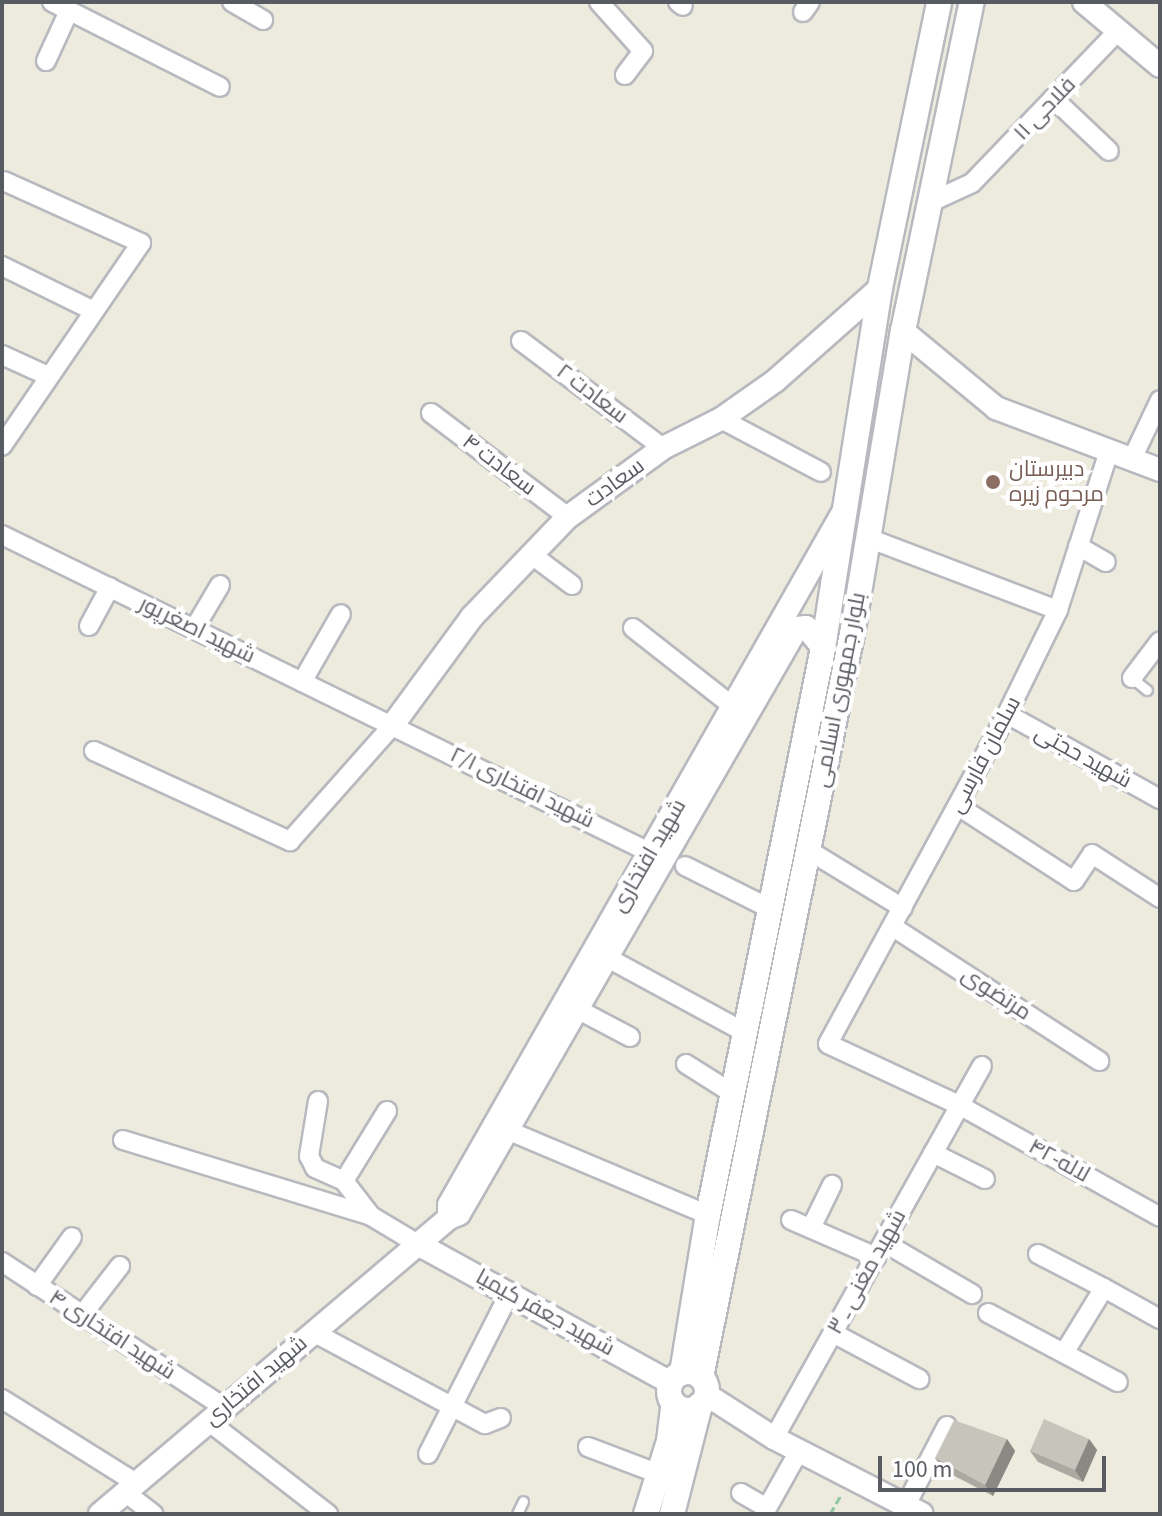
<!DOCTYPE html>
<meta charset="utf-8">
<style>
body{margin:0}
#map{position:relative;width:1162px;height:1516px;overflow:hidden;background:#edeade;font-family:"Source Sans 3",Cairo,sans-serif}
div>[style]{position:absolute}
[style*='--x']{left:calc(var(--x)*1px);top:calc(var(--y)*1px);width:calc(var(--w)*1px);rotate:calc(var(--a)*1deg)}
.path>*{height:3px;margin-top:-1.5px;transform-origin:0;background:repeating-linear-gradient(90deg,#91c8a4 0 8px,transparent 0 12px)}
.roads{filter:drop-shadow(2px 0 #b7b9bf) drop-shadow(-2px 0 #b7b9bf) drop-shadow(0 2px #b7b9bf) drop-shadow(0 -2px #b7b9bf)}
.service>*{height:9px;margin:-4.5px;padding:0 4.5px;transform-origin:4.5px;border-radius:4.5px;background:#fff}
.minor>*{height:18px;margin:-9px;padding:0 9px;transform-origin:9px;border-radius:9px;background:#fff}
.tertiary>*{height:22px;margin:-11px;padding:0 11px;transform-origin:11px;border-radius:11px;background:#fff}
.secondary>*{height:24px;margin:-12px;padding:0 12px;transform-origin:12px;border-radius:12px;background:#fff}
.secondary>.ring{margin:-12px;padding:0;box-sizing:content-box;background:none;border:24px solid #fff;border-radius:50%}
.wall>*{inset:0;background:#aba9a1}
.shaded-wall>*{inset:0;background:#8b8983}
.building>*{inset:0;background:#c7c4bb}
.dots>*{width:22px;height:22px;translate:-50% -50%;box-sizing:border-box;border:4px solid #fff;border-radius:50%}
span{translate:-50% -50%;white-space:nowrap;text-align:center;line-height:1.15;-webkit-text-stroke:8px #fff;paint-order:stroke}
.street-label{font-size:22px;color:#585b61}
.education-label{font-size:22px;color:#785e54}
.left{translate:0 -50%;text-align:left}
.frame{position:absolute;inset:0;border:4px solid #585b61;pointer-events:none}
.scale{position:absolute;left:878px;top:1456px;width:228px;height:36px;box-sizing:border-box;border:4px solid #585b61;border-top:0;padding-left:10px;font-size:24px;line-height:28px;white-space:nowrap;color:#585b61;-webkit-text-stroke:6px #fff;paint-order:stroke}
</style>
<div id="map">
<div class="path">
<i style="--x:830;--y:1514;--w:22;--a:-60"></i>
</div>
<div class="roads">
<div class="service">
<i style="--x:1132;--y:678;--w:19;--a:39"></i>
<i style="--x:517;--y:1514;--w:14;--a:-65"></i>
</div>
<div class="minor">
<i style="--x:52;--y:2;--w:188;--a:26.8"></i>
<i style="--x:232;--y:2;--w:36;--a:30"></i>
<i style="--x:599;--y:2;--w:66;--a:48.1"></i>
<i style="--x:643;--y:51;--w:30;--a:127"></i>
<i style="--x:678;--y:2;--w:6;--a:39"></i>
<i style="--x:803;--y:12;--w:12;--a:-55"></i>
<i style="--x:46;--y:61;--w:55;--a:-65.3"></i>
<i style="--x:1055;--y:100;--w:74;--a:43.4"></i>
<i style="--x:933;--y:201;--w:43;--a:-24.8"></i>
<i style="--x:972;--y:183;--w:209;--a:-46.2"></i>
<i style="--x:2;--y:266;--w:102;--a:26.1"></i>
<i style="--x:521;--y:341;--w:178;--a:37"></i>
<i style="--x:2;--y:355;--w:51;--a:24.5"></i>
<i style="--x:431;--y:413;--w:172;--a:37.2"></i>
<i style="--x:721;--y:419;--w:113;--a:27.9"></i>
<i style="--x:2;--y:446;--w:246;--a:-55.6"></i>
<i style="--x:141;--y:243;--w:150;--a:-155.7"></i>
<i style="--x:1109;--y:451;--w:167;--a:107.8"></i>
<i style="--x:1058;--y:610;--w:116;--a:116.1"></i>
<i style="--x:1007;--y:714;--w:375;--a:118.5"></i>
<i style="--x:828;--y:1044;--w:145;--a:25"></i>
<i style="--x:959;--y:1105;--w:230;--a:29.1"></i>
<i style="--x:1132;--y:459;--w:65;--a:-64.6"></i>
<i style="--x:2;--y:535;--w:723;--a:26.1"></i>
<i style="--x:868;--y:538;--w:203;--a:20.8"></i>
<i style="--x:1078;--y:546;--w:32;--a:30"></i>
<i style="--x:532;--y:555;--w:50;--a:36.9"></i>
<i style="--x:89;--y:626;--w:44;--a:-61.7"></i>
<i style="--x:633;--y:628;--w:130;--a:38.1"></i>
<i style="--x:194;--y:629;--w:51;--a:-59.4"></i>
<i style="--x:1132;--y:678;--w:46;--a:-52.9"></i>
<i style="--x:302;--y:682;--w:78;--a:-60.2"></i>
<i style="--x:1007;--y:714;--w:175;--a:29.1"></i>
<i style="--x:94;--y:751;--w:216;--a:24.7"></i>
<i style="--x:290;--y:841;--w:154;--a:-48.4"></i>
<i style="--x:958;--y:806;--w:138;--a:32.9"></i>
<i style="--x:1074;--y:881;--w:32;--a:-56"></i>
<i style="--x:1092;--y:854;--w:81;--a:32.9"></i>
<i style="--x:808;--y:850;--w:111;--a:31.4"></i>
<i style="--x:685;--y:866;--w:94;--a:26.6"></i>
<i style="--x:893;--y:927;--w:246;--a:33"></i>
<i style="--x:606;--y:957;--w:157;--a:28.5"></i>
<i style="--x:577;--y:1009;--w:60;--a:27.8"></i>
<i style="--x:686;--y:1064;--w:54;--a:32.2"></i>
<i style="--x:318;--y:1101;--w:56;--a:99.3"></i>
<i style="--x:309;--y:1156;--w:13;--a:63"></i>
<i style="--x:315;--y:1168;--w:32;--a:24"></i>
<i style="--x:387;--y:1111;--w:82;--a:121.6"></i>
<i style="--x:344;--y:1181;--w:44;--a:52.4"></i>
<i style="--x:371;--y:1216;--w:55;--a:30.8"></i>
<i style="--x:507;--y:1130;--w:218;--a:22.9"></i>
<i style="--x:123;--y:1140;--w:259;--a:17"></i>
<i style="--x:933;--y:1153;--w:58;--a:26.6"></i>
<i style="--x:791;--y:1220;--w:93;--a:23.5"></i>
<i style="--x:811;--y:1228;--w:48;--a:-64"></i>
<i style="--x:885;--y:1243;--w:101;--a:30.4"></i>
<i style="--x:1038;--y:1254;--w:74;--a:27.3"></i>
<i style="--x:2;--y:1262;--w:265;--a:33.2"></i>
<i style="--x:37;--y:1286;--w:60;--a:-54.5"></i>
<i style="--x:988;--y:1313;--w:147;--a:28"></i>
<i style="--x:82;--y:1315;--w:62;--a:-52.2"></i>
<i style="--x:315;--y:1333;--w:193;--a:28.2"></i>
<i style="--x:485;--y:1424;--w:17;--a:-21"></i>
<i style="--x:833;--y:1333;--w:98;--a:28.1"></i>
<i style="--x:1064;--y:1353;--w:76;--a:-58.4"></i>
<i style="--x:1104;--y:1288;--w:64;--a:29"></i>
<i style="--x:2;--y:1399;--w:158;--a:32.1"></i>
<i style="--x:208;--y:1421;--w:152;--a:37.8"></i>
<i style="--x:774;--y:1438;--w:426;--a:-60.8"></i>
<i style="--x:588;--y:1447;--w:76;--a:20.8"></i>
<i style="--x:428;--y:1454;--w:179;--a:-63.1"></i>
<i style="--x:125;--y:1492;--w:36;--a:38"></i>
<i style="--x:741;--y:1493;--w:30;--a:30"></i>
<i style="--x:767;--y:1508;--w:65;--a:-60.7"></i>
<i style="--x:906;--y:1505;--w:89;--a:-62.6"></i>
</div>
<div class="tertiary">
<i style="--x:1084;--y:2;--w:99;--a:40.1"></i>
<i style="--x:903;--y:331;--w:121;--a:39.6"></i>
<i style="--x:996;--y:408;--w:175;--a:20.7"></i>
<i style="--x:823;--y:648;--w:27;--a:-129"></i>
<i style="--x:806;--y:627;--w:9;--a:174"></i>
<i style="--x:797;--y:628;--w:676;--a:119.98"></i>
<i style="--x:459;--y:1214;--w:11;--a:158"></i>
<i style="--x:449;--y:1218;--w:13;--a:-90"></i>
<i style="--x:449;--y:1205;--w:795;--a:-60.37"></i>
<i style="--x:392;--y:726;--w:135;--a:-53.7"></i>
<i style="--x:472;--y:617;--w:139;--a:-46.2"></i>
<i style="--x:568;--y:517;--w:117;--a:-36"></i>
<i style="--x:663;--y:448;--w:65;--a:-26.6"></i>
<i style="--x:721;--y:419;--w:66;--a:-35.1"></i>
<i style="--x:775;--y:381;--w:140;--a:-41.5"></i>
<i style="--x:418;--y:1244;--w:289;--a:28.8"></i>
<i style="--x:707;--y:1395;--w:80;--a:32.7"></i>
<i style="--x:774;--y:1438;--w:166;--a:27.2"></i>
<i style="--x:100;--y:1514;--w:458;--a:-40.3"></i>
</div>
<div class="secondary">
<i class="ring" style="left:669px;top:1372px;width:14px;height:14px"></i>
<i style="--x:682;--y:1373;--w:160;--a:-80.7"></i>
<i style="--x:708;--y:1215;--w:579;--a:-78.53"></i>
<i style="--x:823;--y:648;--w:364;--a:-81"></i>
<i style="--x:880;--y:288;--w:292;--a:-78.3"></i>
<i style="--x:701;--y:1377;--w:763;--a:-78.51"></i>
<i style="--x:853;--y:629;--w:302;--a:-80.5"></i>
<i style="--x:903;--y:331;--w:336;--a:-78.2"></i>
<i style="--x:646;--y:1514;--w:77;--a:-72.5"></i>
<i style="--x:669;--y:1441;--w:38;--a:-83"></i>
<i style="--x:672;--y:1514;--w:113;--a:-75.6"></i>
</div>
</div>
<div class="wall">
<i style="clip-path:polygon(1007px 1439px,1015px 1451px,993px 1496px,943px 1470px,935px 1458px)"></i>
<i style="clip-path:polygon(1089px 1439px,1097px 1450px,1083px 1482px,1038px 1462px,1030px 1451px)"></i>
</div>
<div class="shaded-wall">
<i style="clip-path:polygon(1007px 1439px,1015px 1451px,993px 1496px,985px 1485px)"></i>
<i style="clip-path:polygon(1089px 1439px,1097px 1450px,1083px 1482px,1075px 1470px)"></i>
</div>
<div class="building">
<i style="clip-path:polygon(1044px 1419px,1089px 1439px,1075px 1470px,1030px 1451px)"></i>
<i style="clip-path:polygon(954px 1420px,1007px 1439px,985px 1485px,935px 1458px)"></i>
</div>
<div class="dots">
<i style="left:993px;top:482px;background:#8d6e63"></i>
</div>
<div class="street-label">
<span style="left:1045px;top:109px;rotate:-46deg">فلاحی ۱۱</span>
<span style="left:592px;top:394px;rotate:37deg">سعادت ۲</span>
<span style="left:499px;top:465px;rotate:37deg">سعادت ۴</span>
<span style="left:615px;top:483px;rotate:-36deg">سعادت</span>
<span style="left:197px;top:630px;rotate:26deg">شهید اصغرپور</span>
<span style="left:840px;top:690px;rotate:-79deg">بلوار جمهوری اسلامی</span>
<span style="left:985px;top:755px;rotate:-62deg">سلمان فارسی</span>
<span style="left:1083px;top:757px;rotate:29deg">شهید حجتی</span>
<span style="left:522px;top:788px;rotate:26deg">شهید افتخاری ۲/۱</span>
<span style="left:649px;top:856px;rotate:-60deg">شهید افتخاری</span>
<span style="left:996px;top:994px;rotate:33deg">مرتضوی</span>
<span style="left:1059px;top:1161px;rotate:29deg">لاله-۴۲</span>
<span style="left:867px;top:1272px;rotate:-61deg">شهید مغنی ـ ۳</span>
<span style="left:545px;top:1313px;rotate:29deg">شهید جعفر کیمیا</span>
<span style="left:112px;top:1335px;rotate:33deg">شهید افتخاری ۴</span>
<span style="left:256px;top:1381px;rotate:-40deg">شهید افتخاری</span>
</div>
<div class="education-label">
<span class="left" style="left:1009px;top:482px">دبیرستان<br>مرحوم زیره</span>
</div>
<div class="frame"></div>
<div class="scale">100 m</div>
</div>
